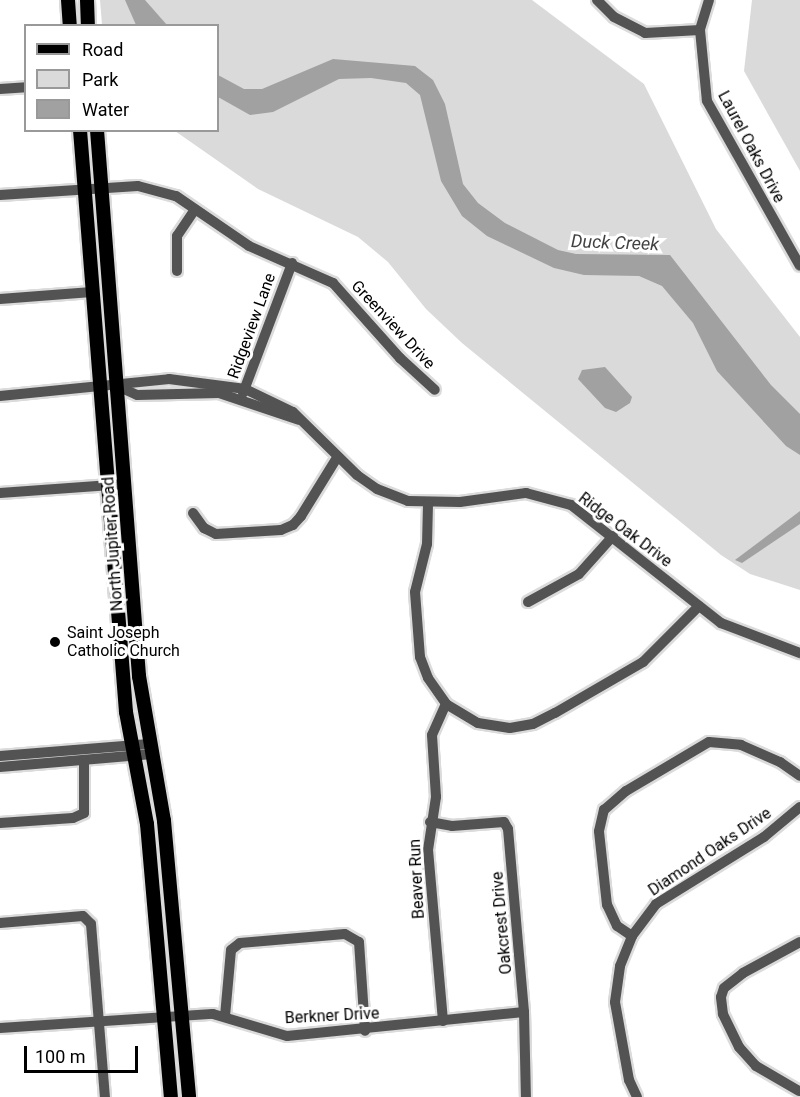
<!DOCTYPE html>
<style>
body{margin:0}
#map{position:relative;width:800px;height:1097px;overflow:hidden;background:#fff;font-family:Roboto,sans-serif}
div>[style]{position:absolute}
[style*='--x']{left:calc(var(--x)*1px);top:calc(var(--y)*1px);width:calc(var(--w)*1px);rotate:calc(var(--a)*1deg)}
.green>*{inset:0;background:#dadada}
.water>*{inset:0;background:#a1a1a1}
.roads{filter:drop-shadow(2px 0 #dbdbdb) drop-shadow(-2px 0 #dbdbdb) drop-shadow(0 2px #dbdbdb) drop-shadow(0 -2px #dbdbdb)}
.minor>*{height:10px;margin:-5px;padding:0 5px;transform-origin:5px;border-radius:5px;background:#535353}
.major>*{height:14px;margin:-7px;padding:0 7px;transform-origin:7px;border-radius:7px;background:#000}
.dots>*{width:16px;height:16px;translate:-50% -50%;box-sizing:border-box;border:3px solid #fff;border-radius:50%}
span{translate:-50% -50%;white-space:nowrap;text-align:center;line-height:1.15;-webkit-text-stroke:6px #fff;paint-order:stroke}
.street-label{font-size:16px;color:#000}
.poi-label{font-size:16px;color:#000}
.left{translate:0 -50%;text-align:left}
.water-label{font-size:18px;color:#424242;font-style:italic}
.legend{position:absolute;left:24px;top:24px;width:195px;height:108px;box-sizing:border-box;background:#fff;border:2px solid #999;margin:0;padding:8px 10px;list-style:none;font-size:18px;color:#000}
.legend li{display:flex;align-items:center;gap:12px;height:30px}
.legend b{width:30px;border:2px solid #999}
.scale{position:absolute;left:24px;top:1046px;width:114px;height:27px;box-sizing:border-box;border:3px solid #000;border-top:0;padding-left:8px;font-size:18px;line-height:21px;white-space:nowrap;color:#000;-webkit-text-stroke:4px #fff;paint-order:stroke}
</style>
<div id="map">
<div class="green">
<i style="clip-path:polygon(100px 0,532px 0,644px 84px,716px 229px,800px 337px,800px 590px,750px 574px,721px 555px,462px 343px,426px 309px,388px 262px,358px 237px,258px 189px,175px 131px,218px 130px,218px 26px,102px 25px)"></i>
<i style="clip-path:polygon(752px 0,800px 0,800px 171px,744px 71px)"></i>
</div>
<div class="water">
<i style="clip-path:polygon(125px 0,145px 0,167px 25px,136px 25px)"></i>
<i style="clip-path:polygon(333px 59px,415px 66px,433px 80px,445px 104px,463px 184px,478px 203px,505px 223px,558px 250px,576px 254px,670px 255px,771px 385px,800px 414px,800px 455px,786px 446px,717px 371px,693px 323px,662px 286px,639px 276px,584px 275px,554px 268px,487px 236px,462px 216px,441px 181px,420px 95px,406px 83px,371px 78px,339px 79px,273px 112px,250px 115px,218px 97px,218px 75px,244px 89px,262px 89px)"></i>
<i style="clip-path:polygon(605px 367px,632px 397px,630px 403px,616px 412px,605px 408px,578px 379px,582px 370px)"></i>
<i style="clip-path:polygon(800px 511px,800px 524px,742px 563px,735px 560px)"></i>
</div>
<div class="roads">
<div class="minor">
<i style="--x:597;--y:0;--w:24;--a:45"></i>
<i style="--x:614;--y:17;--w:35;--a:27"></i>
<i style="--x:645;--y:33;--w:55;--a:-3.1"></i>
<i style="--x:709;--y:0;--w:31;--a:107"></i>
<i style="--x:700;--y:30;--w:71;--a:84.4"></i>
<i style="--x:707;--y:101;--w:189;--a:60.6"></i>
<i style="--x:0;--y:89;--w:26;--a:-4"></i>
<i style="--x:0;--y:195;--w:138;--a:-3.7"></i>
<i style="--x:138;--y:186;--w:39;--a:15"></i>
<i style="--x:176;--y:196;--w:88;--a:34.4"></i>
<i style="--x:249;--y:246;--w:92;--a:23.8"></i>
<i style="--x:333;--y:283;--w:101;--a:48.2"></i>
<i style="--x:400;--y:358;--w:47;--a:42.4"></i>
<i style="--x:177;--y:271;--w:35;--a:-90"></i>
<i style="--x:177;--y:236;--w:32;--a:-56"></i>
<i style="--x:0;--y:299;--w:92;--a:-4.4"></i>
<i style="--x:117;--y:386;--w:22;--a:24"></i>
<i style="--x:137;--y:395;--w:82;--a:-1.4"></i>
<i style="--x:219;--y:393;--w:84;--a:18.6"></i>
<i style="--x:243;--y:393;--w:139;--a:-69.3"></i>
<i style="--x:0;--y:396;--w:170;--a:-5.7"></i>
<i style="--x:169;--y:379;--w:77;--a:7.5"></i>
<i style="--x:245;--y:389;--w:53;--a:25.6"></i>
<i style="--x:293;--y:412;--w:90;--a:44.5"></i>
<i style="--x:357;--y:475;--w:24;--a:35"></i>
<i style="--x:377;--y:489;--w:33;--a:21"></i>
<i style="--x:408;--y:501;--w:52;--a:1.1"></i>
<i style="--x:460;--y:502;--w:67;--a:-7.8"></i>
<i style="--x:526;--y:493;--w:47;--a:14.9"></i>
<i style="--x:571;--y:505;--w:191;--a:38.2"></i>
<i style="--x:721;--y:623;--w:85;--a:20.8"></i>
<i style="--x:0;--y:493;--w:125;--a:-4.1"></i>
<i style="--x:428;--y:504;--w:40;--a:91.4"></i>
<i style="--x:427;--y:544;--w:49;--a:104"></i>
<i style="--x:415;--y:592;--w:65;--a:85.6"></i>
<i style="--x:420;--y:657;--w:22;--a:69"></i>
<i style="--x:428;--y:678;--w:32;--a:55"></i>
<i style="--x:446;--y:704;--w:37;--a:31"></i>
<i style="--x:478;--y:723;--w:32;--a:9"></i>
<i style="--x:510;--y:728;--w:23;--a:-10"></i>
<i style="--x:533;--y:724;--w:25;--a:-27"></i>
<i style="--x:555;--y:713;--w:102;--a:-30.1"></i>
<i style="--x:643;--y:662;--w:79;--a:-45"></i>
<i style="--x:193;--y:513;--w:19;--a:54"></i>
<i style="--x:204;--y:528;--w:13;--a:27"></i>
<i style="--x:216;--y:534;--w:65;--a:-3.5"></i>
<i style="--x:281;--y:530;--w:13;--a:-23"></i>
<i style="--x:293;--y:525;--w:12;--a:-48"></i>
<i style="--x:301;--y:516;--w:70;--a:-58.3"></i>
<i style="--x:528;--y:602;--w:58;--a:-28.8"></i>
<i style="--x:579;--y:574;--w:51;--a:-48.2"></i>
<i style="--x:0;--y:756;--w:149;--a:-4.6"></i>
<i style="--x:0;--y:767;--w:153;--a:-4.9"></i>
<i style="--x:430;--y:822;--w:22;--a:10"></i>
<i style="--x:452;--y:826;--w:52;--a:-4.4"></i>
<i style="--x:504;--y:822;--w:8;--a:60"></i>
<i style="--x:508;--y:829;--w:184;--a:85"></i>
<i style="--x:524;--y:1012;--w:85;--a:88.7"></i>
<i style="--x:0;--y:823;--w:73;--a:-3.9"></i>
<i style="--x:73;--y:818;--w:12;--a:-24"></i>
<i style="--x:84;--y:813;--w:53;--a:-90"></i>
<i style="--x:0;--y:923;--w:83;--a:-4.8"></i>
<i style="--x:83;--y:916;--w:11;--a:45"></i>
<i style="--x:91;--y:924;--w:174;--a:85.4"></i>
<i style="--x:632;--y:936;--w:18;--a:-146"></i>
<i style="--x:617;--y:926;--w:23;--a:-115"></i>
<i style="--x:607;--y:905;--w:74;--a:-96.2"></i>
<i style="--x:599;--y:831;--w:22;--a:-77"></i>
<i style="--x:604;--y:810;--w:29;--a:-41"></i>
<i style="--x:626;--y:791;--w:96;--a:-30.6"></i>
<i style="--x:709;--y:742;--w:32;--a:5"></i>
<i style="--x:741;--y:745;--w:43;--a:23.6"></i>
<i style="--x:780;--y:762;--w:24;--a:35"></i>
<i style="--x:225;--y:1016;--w:66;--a:-84.8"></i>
<i style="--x:231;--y:950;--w:11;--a:-38"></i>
<i style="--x:240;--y:943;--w:105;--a:-4.9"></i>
<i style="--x:345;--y:934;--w:16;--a:30"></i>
<i style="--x:359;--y:942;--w:89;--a:86.1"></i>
<i style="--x:443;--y:1021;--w:172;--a:-95"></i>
<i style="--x:428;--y:850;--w:54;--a:-81.4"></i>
<i style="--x:436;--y:797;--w:62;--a:-93.7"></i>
<i style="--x:432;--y:735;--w:34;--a:-66"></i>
<i style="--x:0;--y:1028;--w:213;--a:-3.8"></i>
<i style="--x:213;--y:1014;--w:77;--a:16.6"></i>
<i style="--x:287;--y:1036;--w:238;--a:-5.8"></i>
<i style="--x:799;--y:1091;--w:50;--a:-149.8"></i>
<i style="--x:756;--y:1066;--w:25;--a:-132"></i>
<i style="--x:739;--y:1047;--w:37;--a:-116"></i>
<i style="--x:723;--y:1014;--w:17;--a:-97"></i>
<i style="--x:721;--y:997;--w:9;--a:-72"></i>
<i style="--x:724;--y:988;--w:24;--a:-38"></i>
<i style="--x:743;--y:973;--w:65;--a:-28.5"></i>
<i style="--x:637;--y:1097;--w:19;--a:-115"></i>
<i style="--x:629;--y:1080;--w:79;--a:-100.2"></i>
<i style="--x:615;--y:1002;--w:36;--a:-82"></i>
<i style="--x:620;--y:966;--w:32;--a:-68"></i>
<i style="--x:632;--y:936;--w:40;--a:-53"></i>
<i style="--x:656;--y:904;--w:127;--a:-31.8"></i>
<i style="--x:764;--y:837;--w:47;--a:-39.8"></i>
</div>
<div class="major">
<i style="--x:68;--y:0;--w:26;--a:86"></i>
<i style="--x:87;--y:0;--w:26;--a:88"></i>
<i style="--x:80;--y:130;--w:584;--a:85.48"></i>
<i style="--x:126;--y:712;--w:114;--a:79.4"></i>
<i style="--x:147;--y:824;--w:274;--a:85"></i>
<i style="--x:97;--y:130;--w:548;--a:85.6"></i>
<i style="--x:139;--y:676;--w:147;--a:80.2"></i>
<i style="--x:164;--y:821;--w:277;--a:84.8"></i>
</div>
</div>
<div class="dots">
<i style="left:55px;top:642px;background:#000"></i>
</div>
<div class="street-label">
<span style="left:751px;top:147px;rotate:62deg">Laurel Oaks Drive</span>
<span style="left:393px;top:325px;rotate:47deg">Greenview Drive</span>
<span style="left:252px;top:326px;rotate:-70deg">Ridgeview Lane</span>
<span style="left:625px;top:530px;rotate:37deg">Ridge Oak Drive</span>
<span style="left:113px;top:544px;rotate:-94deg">North Jupiter Road</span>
<span style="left:710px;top:852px;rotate:-34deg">Diamond Oaks Drive</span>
<span style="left:417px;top:879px;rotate:-93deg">Beaver Run</span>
<span style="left:502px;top:923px;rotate:-95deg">Oakcrest Drive</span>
<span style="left:332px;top:1016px;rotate:-3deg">Berkner Drive</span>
</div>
<div class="poi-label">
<span class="left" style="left:67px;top:642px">Saint Joseph<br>Catholic Church</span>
</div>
<div class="water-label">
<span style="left:615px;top:243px;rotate:2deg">Duck Creek</span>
</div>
<ul class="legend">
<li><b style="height:8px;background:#000"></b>Road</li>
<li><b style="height:16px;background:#dadada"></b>Park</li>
<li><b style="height:16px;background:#a1a1a1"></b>Water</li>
</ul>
<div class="scale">100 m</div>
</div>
